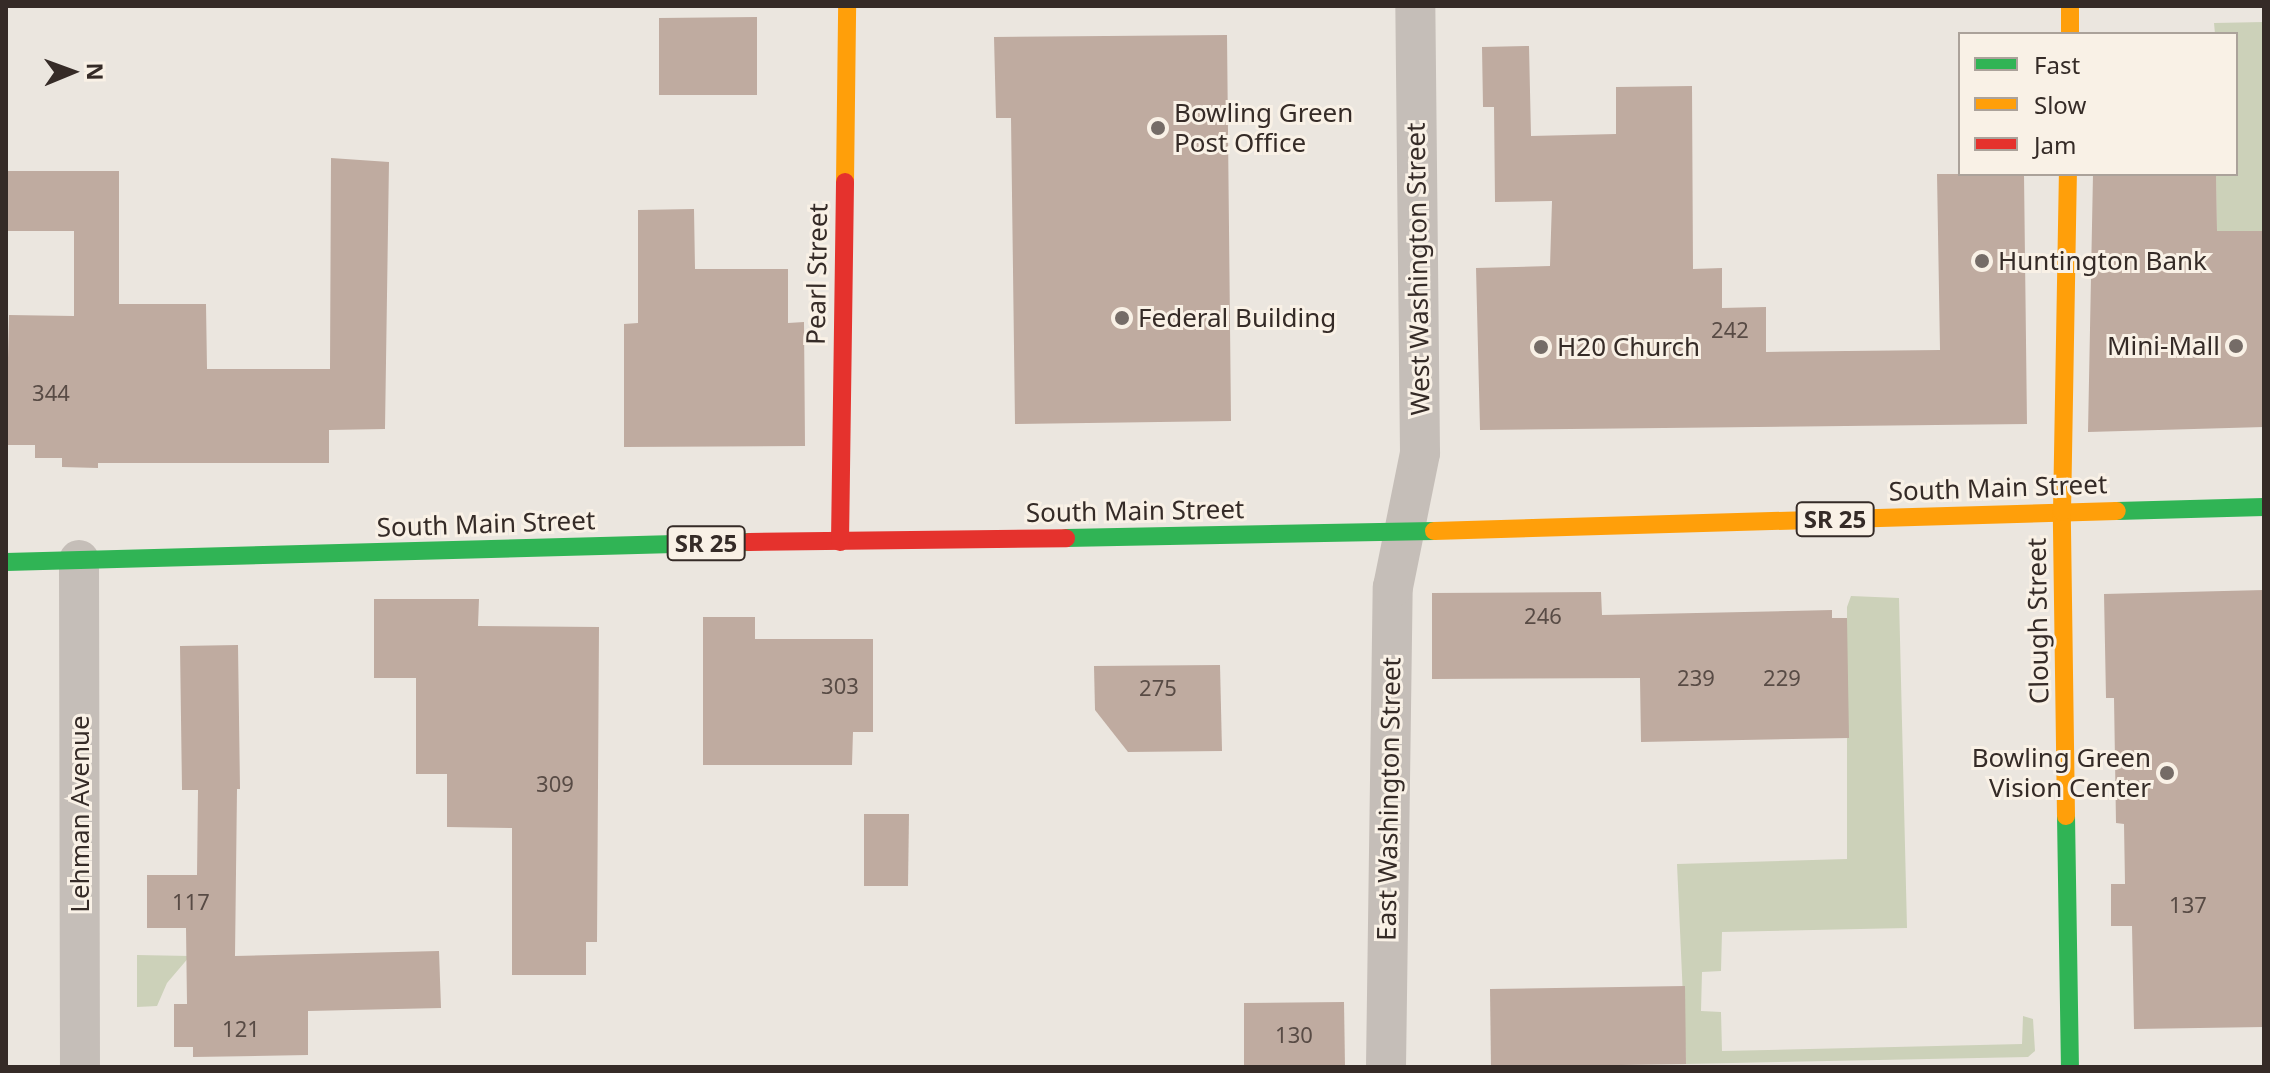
<!DOCTYPE html>
<style>
body{margin:0}
#map{position:relative;width:2270px;height:1073px;overflow:hidden;background:#ebe6df;font-family:"Noto Sans",sans-serif}
div>[style]{position:absolute}
[style*='--x']{left:calc(var(--x)*1px);top:calc(var(--y)*1px);width:calc(var(--w)*1px);rotate:calc(var(--a)*1deg)}
.green>*{inset:0;background:#ccd1b9}
.building>*{inset:0;background:#bfaba0}
.street>*{height:40px;margin:-20px;padding:0 20px;transform-origin:20px;border-radius:20px;background:#c5beb8}
.fast>*{height:18px;margin:-9px;padding:0 9px;transform-origin:9px;border-radius:9px;background:#30b455}
.slow>*{height:18px;margin:-9px;padding:0 9px;transform-origin:9px;border-radius:9px;background:#ff9f0a}
.jam>*{height:18px;margin:-9px;padding:0 9px;transform-origin:9px;border-radius:9px;background:#e5322d}
.dots>*{width:22px;height:22px;translate:-50% -50%;box-sizing:border-box;border:4px solid #f9f1e6;border-radius:50%}
span{translate:-50% -50%;white-space:nowrap;text-align:center;line-height:1.15;-webkit-text-stroke:6px #f9f1e6;paint-order:stroke}
.number-label{font-size:22px;color:#584b45}
.number-label span{-webkit-text-stroke-width:0}
.shield-label span{padding:2px 6px;background:#f9f1e6;border:2px solid;border-radius:6px;-webkit-text-stroke-width:0}
.shield-label{font-size:24px;color:#352b27;font-weight:700}
.poi-label{font-size:26px;color:#352b27}
.left{translate:0 -50%;text-align:left}
.right{translate:-100% -50%;text-align:right}
.street-label{font-size:26px;color:#352b27}
.frame{position:absolute;inset:0;border:8px solid #352b27;pointer-events:none}
.legend{position:absolute;left:1958px;top:32px;width:280px;height:144px;box-sizing:border-box;background:#f9f1e6;border:2px solid #aba29a;margin:0;padding:10px 14px;list-style:none;font-size:24px;color:#352b27}
.legend li{display:flex;align-items:center;gap:16px;height:40px}
.legend b{width:40px;border:2px solid #aba29a}
.north{position:absolute;left:32px;top:32px;width:80px;height:80px;-webkit-text-stroke:6px #f9f1e6;paint-order:stroke;rotate:89deg;font-size:22px;font-weight:700;line-height:32px;text-align:center;color:#352b27}
.north::after{content:'';display:block;margin:auto;width:28px;height:36px;background:#352b27;clip-path:polygon(50% 0,100% 100%,50% 72%,0 100%)}
</style>
<div id="map">
<div class="green">
<i style="clip-path:polygon(2264px 22px,2264px 231px,2254px 231px,2217px 265px,2216px 174px,2236px 174px,2236px 34px,2215px 34px,2214px 23px)"></i>
<i style="clip-path:polygon(1851px 596px,1899px 598px,1907px 928px,1722px 932px,1721px 971px,1702px 972px,1701px 1011px,1721px 1012px,1722px 1051px,2022px 1044px,2023px 1016px,2033px 1019px,2035px 1051px,2028px 1057px,1686px 1064px,1677px 864px,1847px 859px,1847px 607px)"></i>
<i style="clip-path:polygon(137px 955px,190px 956px,167px 983px,157px 1006px,137px 1007px)"></i>
</div>
<div class="building">
<i style="clip-path:polygon(757px 17px,757px 95px,659px 95px,659px 18px)"></i>
<i style="clip-path:polygon(1227px 35px,1231px 421px,1015px 424px,1011px 118px,996px 118px,994px 37px)"></i>
<i style="clip-path:polygon(1529px 46px,1531px 136px,1616px 134px,1616px 87px,1692px 86px,1693px 269px,1722px 268px,1722px 308px,1766px 307px,1766px 352px,1940px 350px,1937px 174px,2024px 174px,2027px 424px,1480px 430px,1476px 268px,1550px 266px,1552px 201px,1495px 202px,1494px 107px,1483px 107px,1482px 47px)"></i>
<i style="clip-path:polygon(331px 158px,389px 162px,385px 429px,329px 430px,329px 463px,98px 463px,98px 468px,62px 467px,62px 458px,35px 458px,35px 445px,6px 445px,9px 315px,74px 316px,74px 231px,6px 231px,6px 171px,119px 171px,119px 304px,206px 304px,207px 369px,330px 369px)"></i>
<i style="clip-path:polygon(2093px 174px,2216px 174px,2217px 231px,2264px 231px,2264px 427px,2088px 432px)"></i>
<i style="clip-path:polygon(694px 209px,695px 269px,788px 269px,788px 323px,804px 322px,805px 446px,624px 447px,624px 324px,638px 323px,638px 210px)"></i>
<i style="clip-path:polygon(2264px 590px,2264px 1027px,2134px 1029px,2132px 926px,2111px 926px,2111px 884px,2125px 884px,2124px 824px,2116px 823px,2114px 698px,2106px 698px,2104px 594px)"></i>
<i style="clip-path:polygon(1601px 592px,1602px 615px,1832px 610px,1832px 618px,1847px 618px,1849px 738px,1641px 742px,1640px 678px,1432px 679px,1432px 593px)"></i>
<i style="clip-path:polygon(374px 599px,479px 599px,478px 626px,599px 627px,597px 942px,586px 942px,586px 975px,512px 975px,512px 828px,447px 827px,447px 774px,416px 774px,416px 678px,374px 678px)"></i>
<i style="clip-path:polygon(703px 617px,755px 617px,755px 639px,873px 639px,873px 732px,853px 732px,852px 765px,703px 765px)"></i>
<i style="clip-path:polygon(238px 645px,240px 789px,237px 789px,235px 956px,439px 951px,441px 1008px,308px 1011px,308px 1055px,193px 1057px,193px 1047px,174px 1047px,174px 1004px,187px 1004px,186px 928px,147px 928px,147px 875px,197px 875px,198px 790px,182px 790px,180px 646px)"></i>
<i style="clip-path:polygon(1220px 665px,1222px 751px,1128px 752px,1095px 710px,1094px 666px)"></i>
<i style="clip-path:polygon(864px 814px,909px 814px,908px 886px,864px 886px)"></i>
<i style="clip-path:polygon(1685px 986px,1686px 1064px,1491px 1067px,1490px 989px)"></i>
<i style="clip-path:polygon(1344px 1002px,1345px 1067px,1244px 1067px,1244px 1003px)"></i>
</div>
<div class="street">
<i style="--x:79;--y:560;--w:507;--a:89.89"></i>
<i style="--x:1386;--y:1067;--w:480;--a:-89.2"></i>
<i style="--x:1393;--y:587;--w:137;--a:-78.6"></i>
<i style="--x:1420;--y:453;--w:447;--a:-90.6"></i>
</div>
<div class="fast">
<i style="--x:2117;--y:511;--w:147;--a:-1.6"></i>
<i style="--x:1066;--y:538;--w:368;--a:-1.1"></i>
<i style="--x:6;--y:562;--w:743;--a:-1.54"></i>
<i style="--x:2066;--y:816;--w:251;--a:89.1"></i>
</div>
<div class="slow">
<i style="--x:2070;--y:6;--w:28;--a:90"></i>
<i style="--x:845;--y:182;--w:176;--a:-89.3"></i>
<i style="--x:1434;--y:531;--w:683;--a:-1.68"></i>
<i style="--x:2066;--y:816;--w:304;--a:-90.8"></i>
<i style="--x:2062;--y:512;--w:338;--a:-89"></i>
</div>
<div class="jam">
<i style="--x:749;--y:542;--w:317;--a:-0.7"></i>
<i style="--x:840;--y:542;--w:360;--a:-89.2"></i>
</div>
<div class="dots">
<i style="left:1158px;top:128px;background:#756c67"></i>
<i style="left:1982px;top:261px;background:#756c67"></i>
<i style="left:1122px;top:318px;background:#756c67"></i>
<i style="left:2236px;top:346px;background:#756c67"></i>
<i style="left:1541px;top:347px;background:#756c67"></i>
<i style="left:2167px;top:773px;background:#756c67"></i>
</div>
<div class="number-label">
<span style="left:1730px;top:330px">242</span>
<span style="left:51px;top:393px">344</span>
<span style="left:1543px;top:616px">246</span>
<span style="left:1696px;top:678px">239</span>
<span style="left:1782px;top:678px">229</span>
<span style="left:840px;top:686px">303</span>
<span style="left:1158px;top:688px">275</span>
<span style="left:555px;top:784px">309</span>
<span style="left:191px;top:902px">117</span>
<span style="left:2188px;top:905px">137</span>
<span style="left:241px;top:1029px">121</span>
<span style="left:1294px;top:1035px">130</span>
</div>
<div class="shield-label">
<span style="left:1835px;top:519px">SR 25</span>
<span style="left:706px;top:543px">SR 25</span>
</div>
<div class="poi-label">
<span class="left" style="left:1174px;top:128px">Bowling Green<br>Post Office</span>
<span class="left" style="left:1998px;top:261px">Huntington Bank</span>
<span class="left" style="left:1138px;top:318px">Federal Building</span>
<span class="right" style="left:2220px;top:346px">Mini-Mall</span>
<span class="left" style="left:1557px;top:347px">H20 Church</span>
<span class="right" style="left:2151px;top:773px">Bowling Green<br>Vision Center</span>
</div>
<div class="street-label">
<span style="left:1418px;top:269px;rotate:-91deg">West Washington Street</span>
<span style="left:817px;top:274px;rotate:-89deg">Pearl Street</span>
<span style="left:1998px;top:488px;rotate:-2deg">South Main Street</span>
<span style="left:1135px;top:511px;rotate:-1deg">South Main Street</span>
<span style="left:486px;top:524px;rotate:-2deg">South Main Street</span>
<span style="left:2038px;top:621px;rotate:-91deg">Clough Street</span>
<span style="left:1389px;top:799px;rotate:-89deg">East Washington Street</span>
<span style="left:80px;top:814px;rotate:-90deg">Lehman Avenue</span>
</div>
<div class="frame"></div>
<ul class="legend">
<li><b style="height:10px;background:#30b455"></b>Fast</li>
<li><b style="height:10px;background:#ff9f0a"></b>Slow</li>
<li><b style="height:10px;background:#e5322d"></b>Jam</li>
</ul>
<div class="north">N</div>
</div>
